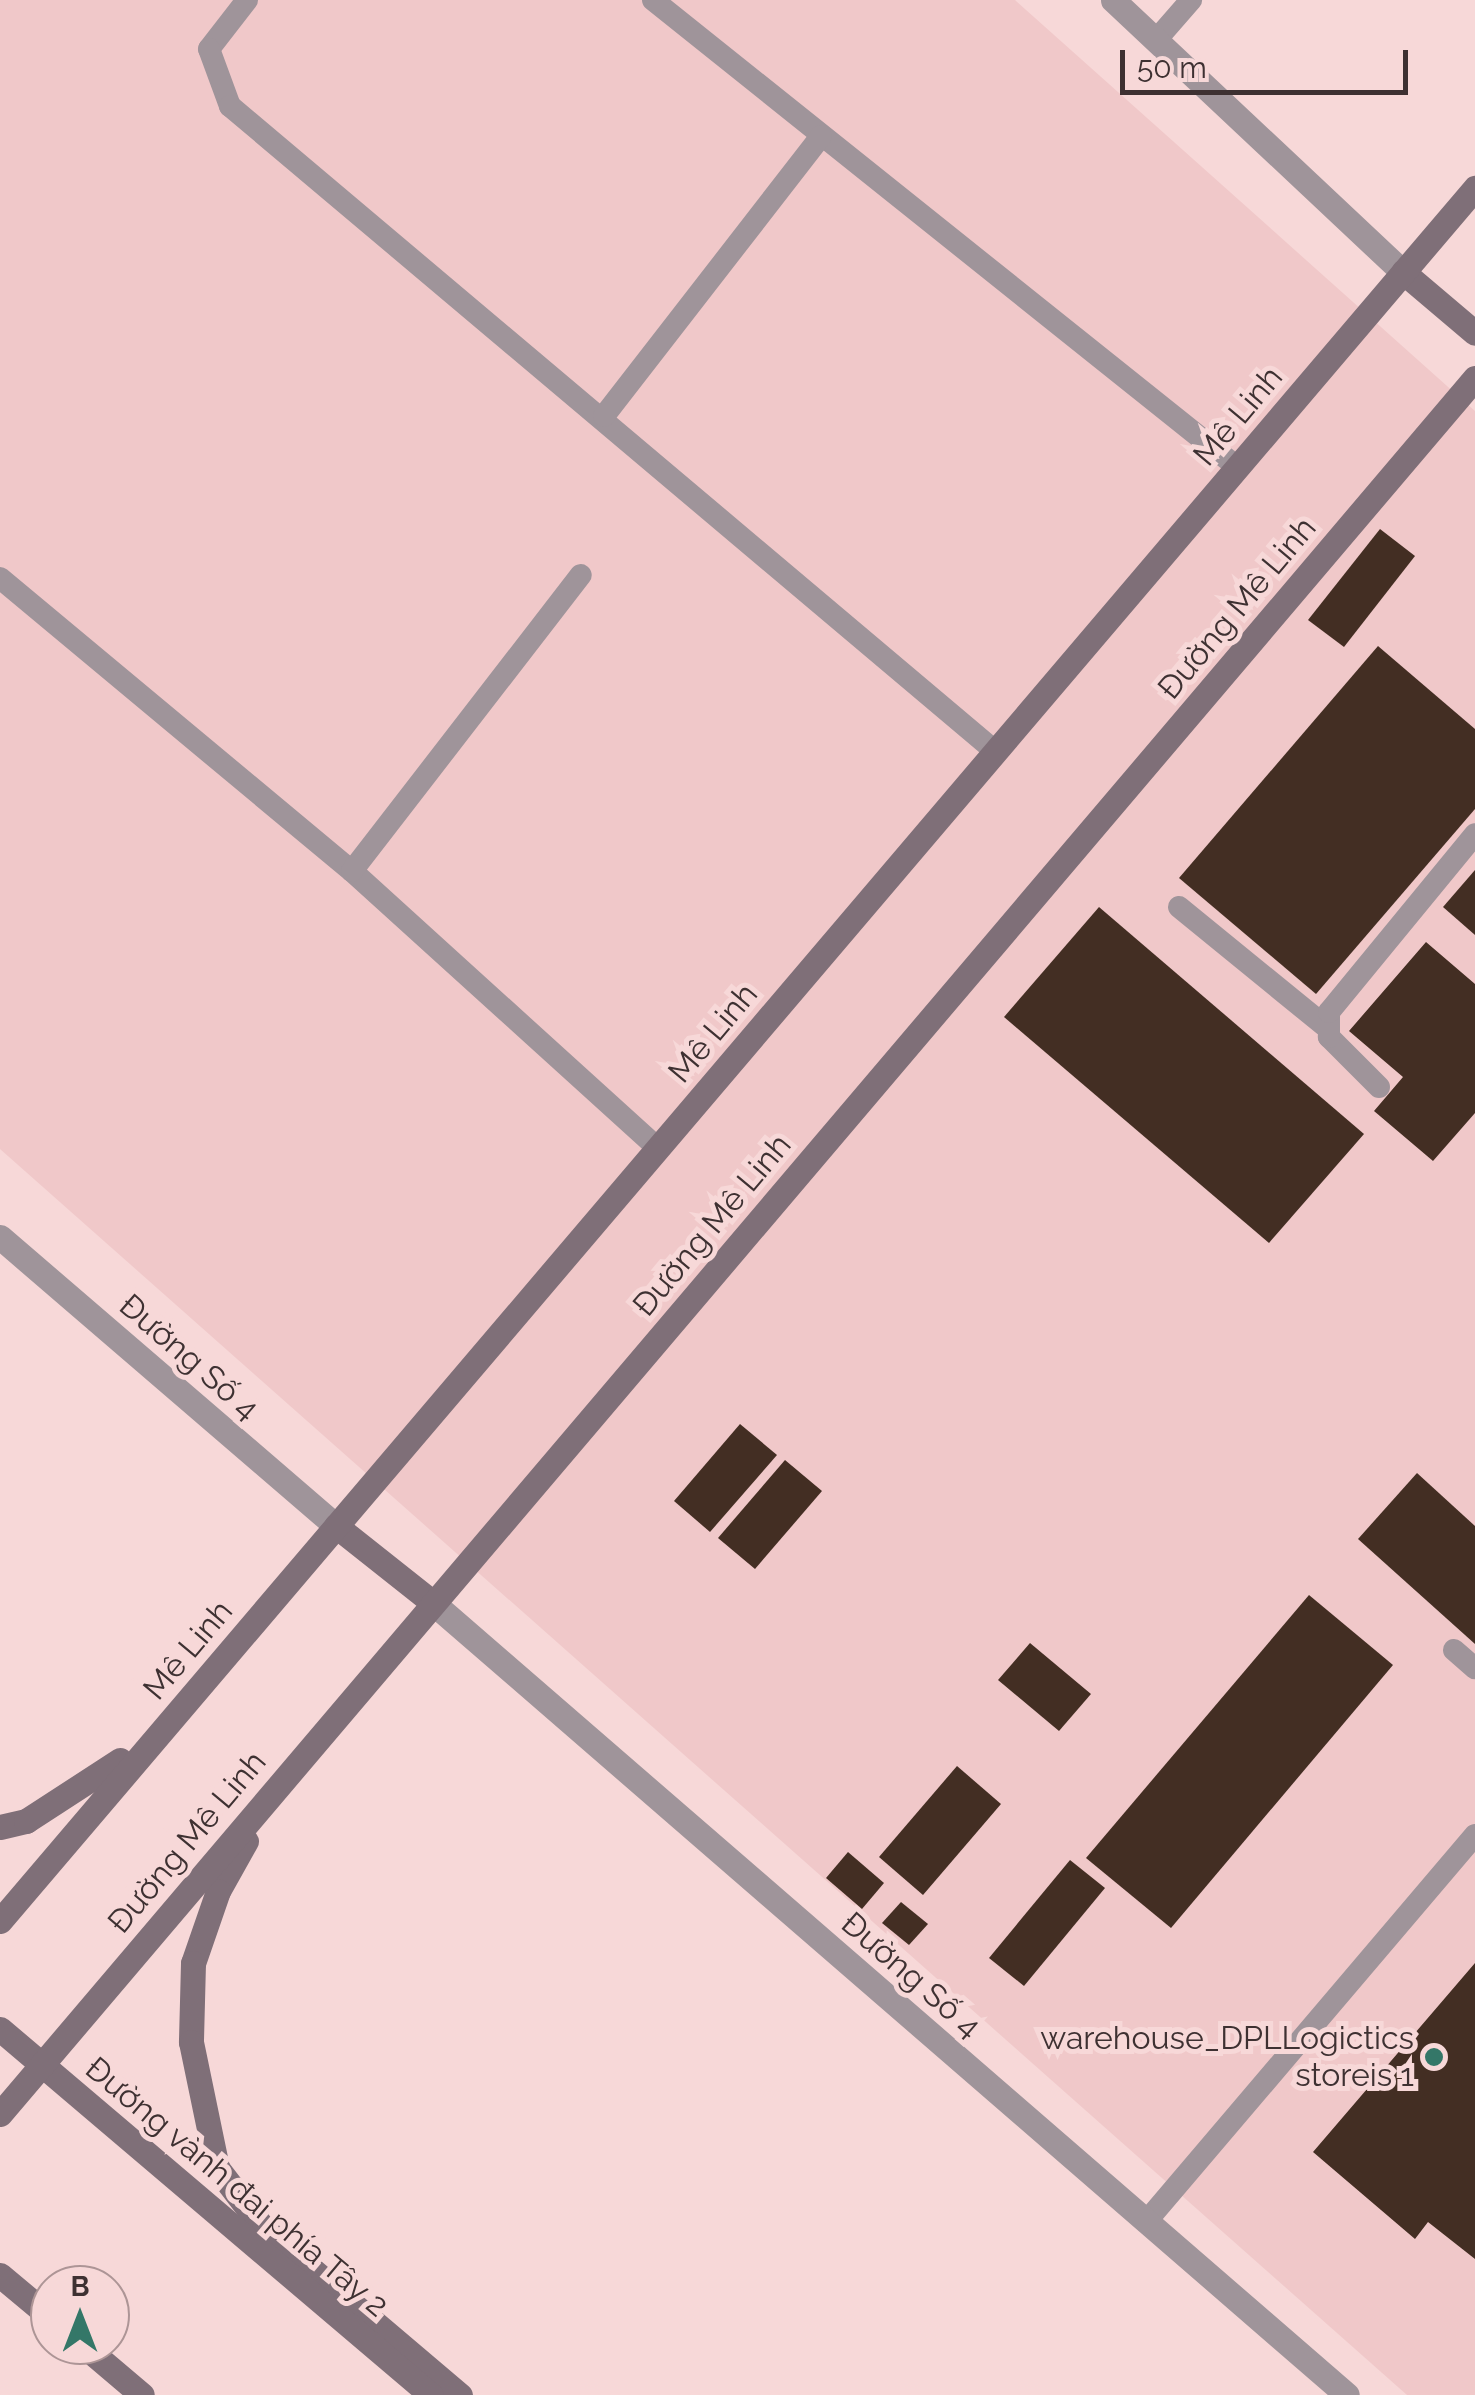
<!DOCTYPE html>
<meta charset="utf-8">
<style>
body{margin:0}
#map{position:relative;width:1475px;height:2395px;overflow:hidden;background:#f7d8d8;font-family:Raleway,sans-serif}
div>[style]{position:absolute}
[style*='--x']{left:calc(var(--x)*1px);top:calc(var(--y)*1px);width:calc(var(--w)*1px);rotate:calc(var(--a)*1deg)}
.built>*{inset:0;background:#f0c8c9}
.building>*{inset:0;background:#432e23}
.service>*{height:22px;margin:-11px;padding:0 11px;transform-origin:11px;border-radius:11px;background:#9f949a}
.minor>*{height:25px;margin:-12.5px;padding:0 12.5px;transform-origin:12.5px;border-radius:12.5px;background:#9f949a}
.tertiary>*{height:25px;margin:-12.5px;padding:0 12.5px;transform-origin:12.5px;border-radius:12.5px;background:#9f949a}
.secondary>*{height:25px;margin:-12.5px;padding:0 12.5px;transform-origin:12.5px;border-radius:12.5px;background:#7f6f78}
.dots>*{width:28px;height:28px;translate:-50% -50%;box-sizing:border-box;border:5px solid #f7d8d8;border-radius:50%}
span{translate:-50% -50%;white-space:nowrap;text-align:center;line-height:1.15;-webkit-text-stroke:10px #f7d8d8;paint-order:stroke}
.street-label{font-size:32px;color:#3e3132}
.poi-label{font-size:32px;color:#3e3132}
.right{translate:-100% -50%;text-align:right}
.north{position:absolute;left:30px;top:2265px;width:100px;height:100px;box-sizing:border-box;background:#f7d8d8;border:2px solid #ad9596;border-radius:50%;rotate:0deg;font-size:28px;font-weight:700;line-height:40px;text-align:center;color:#3e3132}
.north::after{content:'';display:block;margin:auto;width:35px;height:45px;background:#347768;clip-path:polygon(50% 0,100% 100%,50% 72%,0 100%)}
.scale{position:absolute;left:1120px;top:50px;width:288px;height:45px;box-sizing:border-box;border:5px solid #3e3132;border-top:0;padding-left:12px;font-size:30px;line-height:35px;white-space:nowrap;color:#3e3132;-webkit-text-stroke:8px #f7d8d8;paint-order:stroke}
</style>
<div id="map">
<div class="built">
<i style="clip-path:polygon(0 0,1015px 0,1475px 411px,1475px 2395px,1407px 2395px,0 1149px)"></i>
</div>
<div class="building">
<i style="clip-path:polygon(1380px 529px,1415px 556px,1344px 647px,1308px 620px)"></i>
<i style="clip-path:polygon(1378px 646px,1475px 729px,1475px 809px,1316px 994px,1179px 878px)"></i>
<i style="clip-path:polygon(1475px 870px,1475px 935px,1443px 907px)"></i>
<i style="clip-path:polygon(1099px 907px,1364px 1134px,1269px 1243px,1004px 1017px)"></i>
<i style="clip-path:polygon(1426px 942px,1475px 984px,1475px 1113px,1433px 1161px,1374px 1111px,1403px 1077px,1349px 1031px)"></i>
<i style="clip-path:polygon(740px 1424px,777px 1455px,710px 1532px,674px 1501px)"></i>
<i style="clip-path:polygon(785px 1460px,822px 1491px,755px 1569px,718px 1538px)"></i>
<i style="clip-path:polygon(1417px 1473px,1475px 1526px,1475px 1644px,1358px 1539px)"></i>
<i style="clip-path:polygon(1309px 1595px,1393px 1665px,1171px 1928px,1086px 1858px)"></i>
<i style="clip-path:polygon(1030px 1643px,1091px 1694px,1059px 1731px,998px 1680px)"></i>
<i style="clip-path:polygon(957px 1766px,1001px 1804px,923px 1895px,879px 1857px)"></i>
<i style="clip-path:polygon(848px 1852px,884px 1883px,862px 1909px,826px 1878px)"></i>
<i style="clip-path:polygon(1070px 1860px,1105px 1888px,1024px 1986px,989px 1958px)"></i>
<i style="clip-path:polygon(901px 1902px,928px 1924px,909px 1945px,882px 1923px)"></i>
<i style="clip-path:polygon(1475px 1963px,1475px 2259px,1428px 2222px,1415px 2239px,1313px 2152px)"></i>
</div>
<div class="service">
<i style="--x:247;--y:0;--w:62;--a:127.8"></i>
<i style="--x:209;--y:49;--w:61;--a:69.8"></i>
<i style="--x:230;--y:106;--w:1001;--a:40.14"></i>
<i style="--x:653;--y:0;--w:748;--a:38.65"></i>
<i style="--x:1157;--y:39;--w:52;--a:-48.9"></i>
<i style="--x:604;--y:416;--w:354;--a:-52.2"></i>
<i style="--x:0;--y:578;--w:458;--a:39.8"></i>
<i style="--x:352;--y:871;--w:413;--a:42.2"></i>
<i style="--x:352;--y:871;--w:374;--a:-52.3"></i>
<i style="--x:1179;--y:907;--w:188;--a:39.2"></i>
<i style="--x:1379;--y:1087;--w:71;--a:-135"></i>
<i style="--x:1329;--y:1037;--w:25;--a:-90"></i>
<i style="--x:1329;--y:1012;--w:230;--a:-50.6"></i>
<i style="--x:1454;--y:1650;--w:28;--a:41"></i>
<i style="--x:1146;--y:2222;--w:508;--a:-49.63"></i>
</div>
<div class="minor">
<i style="--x:0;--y:1237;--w:443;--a:40.7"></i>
</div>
<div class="tertiary">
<i style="--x:1113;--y:0;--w:398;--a:43.2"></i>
<i style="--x:433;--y:1603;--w:1209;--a:40.91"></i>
</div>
<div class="secondary">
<i style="--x:1403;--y:272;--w:94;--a:40.3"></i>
<i style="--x:336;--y:1526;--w:124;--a:38.4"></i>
<i style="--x:0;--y:1827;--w:27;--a:-13"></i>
<i style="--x:26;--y:1821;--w:112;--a:-33"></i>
<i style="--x:246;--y:1841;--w:57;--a:119.2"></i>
<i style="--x:218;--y:1891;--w:76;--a:109.1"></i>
<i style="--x:193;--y:1963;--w:79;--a:91.5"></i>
<i style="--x:191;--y:2042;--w:129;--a:78.3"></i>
<i style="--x:217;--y:2168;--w:77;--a:52.4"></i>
<i style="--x:264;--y:2229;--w:257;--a:40.3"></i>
<i style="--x:0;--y:1921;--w:2276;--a:-49.6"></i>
<i style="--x:0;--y:2029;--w:565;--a:40.34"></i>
<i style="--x:0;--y:2114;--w:2278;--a:-49.65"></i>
<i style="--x:0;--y:2275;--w:65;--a:40"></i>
<i style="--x:83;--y:2345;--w:77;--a:40.3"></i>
</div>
<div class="dots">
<i style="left:1434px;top:2057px;background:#347768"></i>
</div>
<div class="street-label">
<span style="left:1238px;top:416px;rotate:-50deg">Mê Linh</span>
<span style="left:1237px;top:608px;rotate:-50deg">Đường Mê Linh</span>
<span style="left:713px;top:1033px;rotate:-50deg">Mê Linh</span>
<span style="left:712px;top:1225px;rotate:-50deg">Đường Mê Linh</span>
<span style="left:189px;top:1357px;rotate:41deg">Đường Số 4</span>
<span style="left:188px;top:1650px;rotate:-50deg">Mê Linh</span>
<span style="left:187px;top:1842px;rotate:-50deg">Đường Mê Linh</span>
<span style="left:911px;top:1975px;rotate:41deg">Đường Số 4</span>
<span style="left:237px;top:2187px;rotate:40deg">Đường vành đai phía Tây 2</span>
</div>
<div class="poi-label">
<span class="right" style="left:1414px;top:2057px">warehouse_DPLLogictics<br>storeis 1</span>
</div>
<div class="north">B</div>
<div class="scale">50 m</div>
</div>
